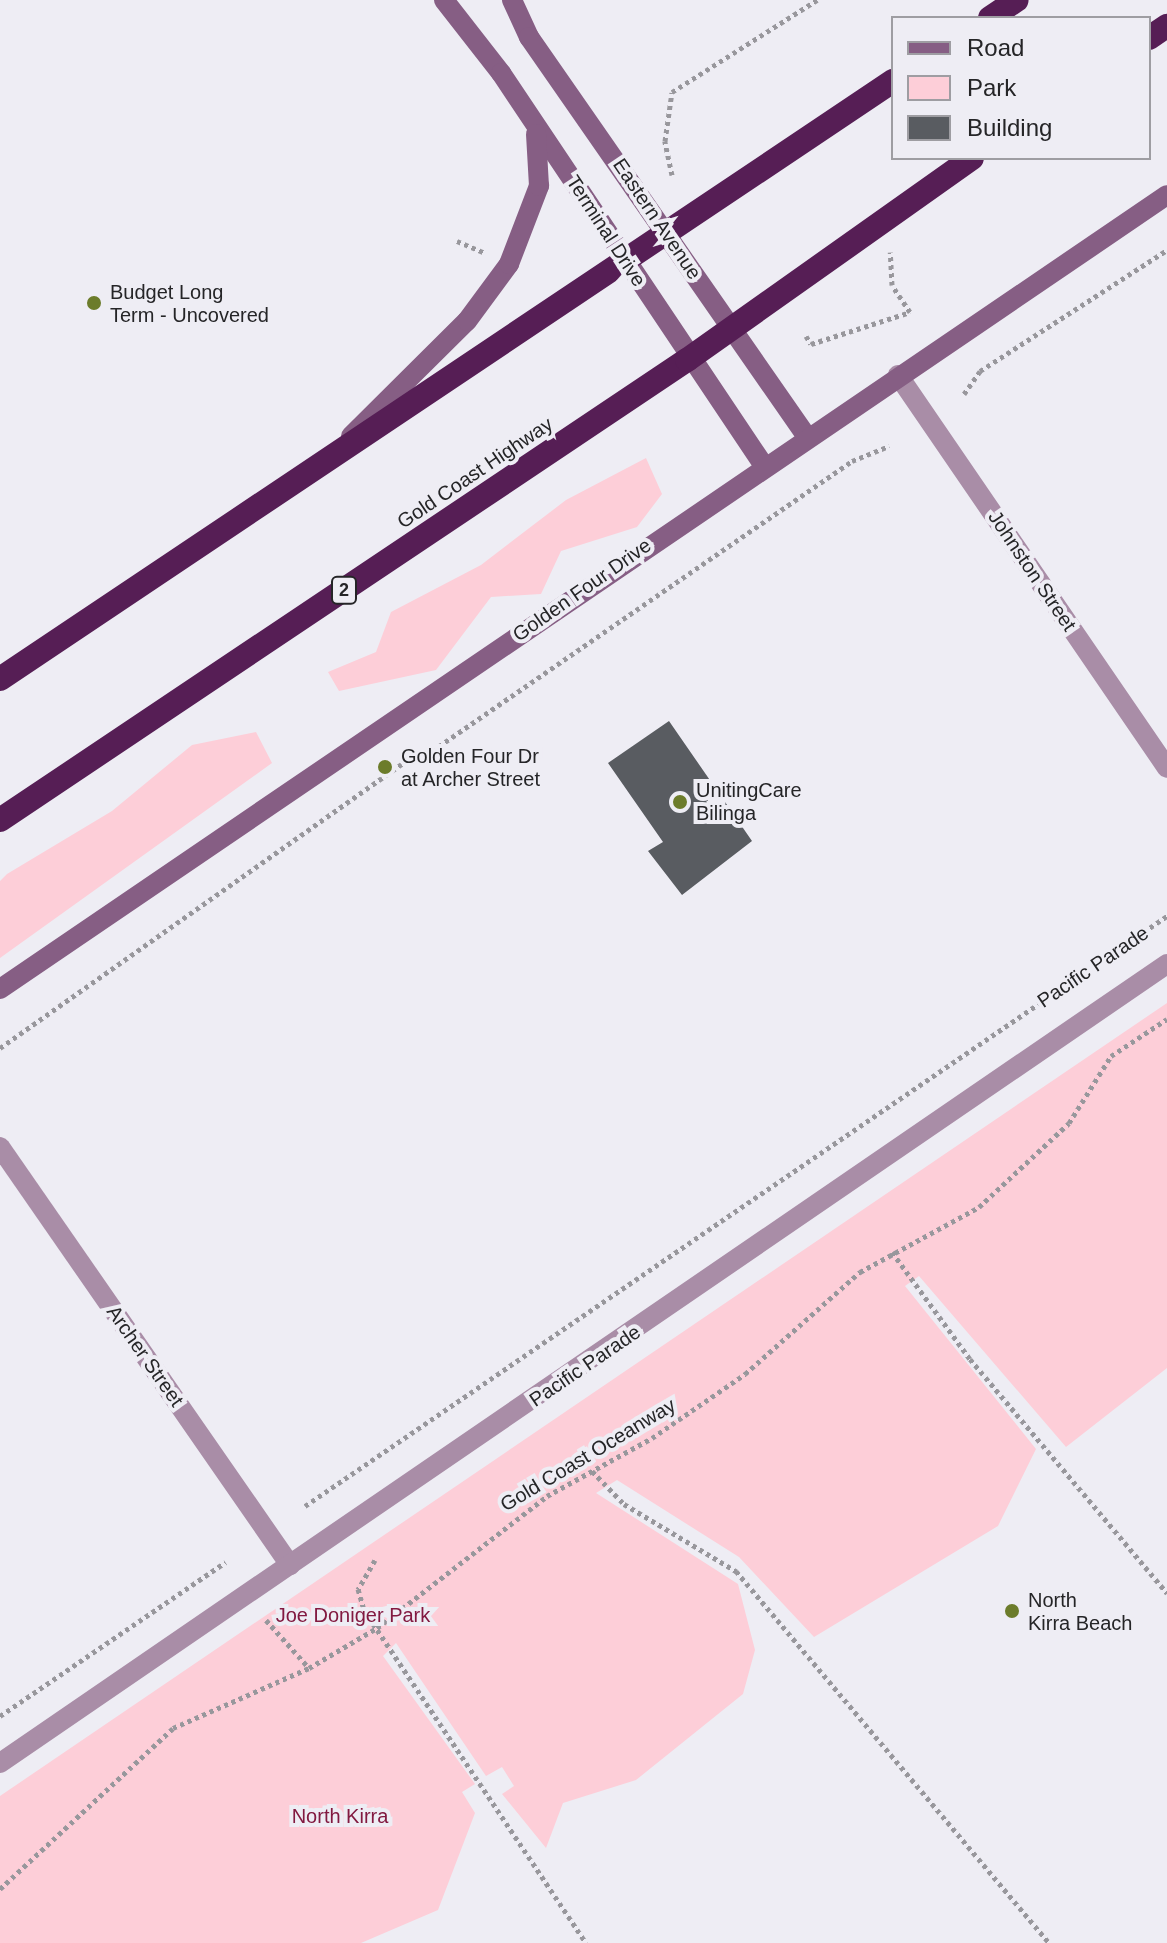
<!DOCTYPE html>
<style>
body{margin:0}
#map{position:relative;width:1167px;height:1943px;overflow:hidden;background:#eeedf4;font-family:Helvetica,sans-serif}
div>[style]{position:absolute}
[style*='--x']{left:calc(var(--x)*1px);top:calc(var(--y)*1px);width:calc(var(--w)*1px);rotate:calc(var(--a)*1deg)}
.green>*{inset:0;background:#fdced8}
.building>*{inset:0;background:#595c61}
.path>*{height:5px;margin-top:-2.5px;transform-origin:0;background:repeating-linear-gradient(90deg,#98979c 0 4px,transparent 0 8px)}
.street>*{height:20px;margin:-10px;padding:0 10px;transform-origin:10px;border-radius:10px;background:#a98da7}
.secondary>*{height:20px;margin:-10px;padding:0 10px;transform-origin:10px;border-radius:10px;background:#865e84}
.highway>*{height:24px;margin:-12px;padding:0 12px;transform-origin:12px;border-radius:12px;background:#561e55}
.dots>*{width:22px;height:22px;translate:-50% -50%;box-sizing:border-box;border:4px solid #eeedf4;border-radius:50%}
span{translate:-50% -50%;white-space:nowrap;text-align:center;line-height:1.15;-webkit-text-stroke:8px #eeedf4;paint-order:stroke}
.shield-label span{padding:2px 6px;background:#eeedf4;border:2px solid;border-radius:6px;-webkit-text-stroke-width:0}
.shield-label{font-size:18px;color:#252527;font-weight:700}
.street-label{font-size:20px;color:#252527}
.poi-label{font-size:20px;color:#252527}
.left{translate:0 -50%;text-align:left}
.park-label{font-size:20px;color:#821a41}
.legend{position:absolute;left:891px;top:16px;width:260px;height:144px;box-sizing:border-box;background:#eeedf4;border:2px solid #9e9da2;margin:0;padding:10px 14px;list-style:none;font-size:24px;color:#252527}
.legend li{display:flex;align-items:center;gap:16px;height:40px}
.legend b{width:40px;border:2px solid #9e9da2}
</style>
<div id="map">
<div class="green">
<i style="clip-path:polygon(646px 458px,662px 494px,637px 527px,561px 551px,541px 594px,491px 597px,436px 670px,339px 691px,328px 672px,376px 652px,391px 612px,481px 565px,566px 500px)"></i>
<i style="clip-path:polygon(256px 732px,272px 763px,0 958px,0 881px,7px 874px,112px 811px,192px 745px)"></i>
<i style="clip-path:polygon(1167px 1003px,1167px 1368px,1066px 1447px,919px 1276px,905px 1286px,1036px 1449px,998px 1526px,814px 1637px,739px 1557px,617px 1480px,596px 1493px,738px 1584px,755px 1650px,743px 1694px,636px 1780px,563px 1803px,546px 1848px,502px 1794px,514px 1786px,502px 1767px,486px 1776px,396px 1643px,383px 1656px,475px 1784px,462px 1792px,475px 1813px,438px 1910px,361px 1943px,0 1943px,0 1796px)"></i>
</div>
<div class="building">
<i style="clip-path:polygon(669px 721px,752px 841px,682px 895px,648px 851px,663px 842px,608px 763px)"></i>
</div>
<div class="path">
<i style="--x:672;--y:175;--w:35;--a:-102"></i>
<i style="--x:665;--y:141;--w:49;--a:-81.9"></i>
<i style="--x:672;--y:92;--w:172;--a:-32.4"></i>
<i style="--x:457;--y:241;--w:30;--a:23"></i>
<i style="--x:806;--y:336;--w:9;--a:58"></i>
<i style="--x:811;--y:344;--w:104;--a:-17.9"></i>
<i style="--x:910;--y:312;--w:32;--a:-124"></i>
<i style="--x:892;--y:285;--w:33;--a:-93"></i>
<i style="--x:964;--y:394;--w:28;--a:-55"></i>
<i style="--x:980;--y:371;--w:223;--a:-32.9"></i>
<i style="--x:0;--y:1048;--w:506;--a:-35.26"></i>
<i style="--x:413;--y:756;--w:20;--a:-15"></i>
<i style="--x:432;--y:751;--w:510;--a:-34.62"></i>
<i style="--x:852;--y:461;--w:40;--a:-22"></i>
<i style="--x:892;--y:1252;--w:132;--a:53.9"></i>
<i style="--x:970;--y:1359;--w:306;--a:49.9"></i>
<i style="--x:592;--y:1471;--w:46;--a:45.9"></i>
<i style="--x:624;--y:1504;--w:131;--a:30.9"></i>
<i style="--x:736;--y:1571;--w:486;--a:49.9"></i>
<i style="--x:305;--y:1506;--w:1045;--a:-34.39"></i>
<i style="--x:375;--y:1560;--w:34;--a:120"></i>
<i style="--x:358;--y:1589;--w:22;--a:74"></i>
<i style="--x:364;--y:1610;--w:400;--a:56.3"></i>
<i style="--x:266;--y:1620;--w:64;--a:48.1"></i>
<i style="--x:0;--y:1716;--w:273;--a:-34.3"></i>
<i style="--x:0;--y:1889;--w:236;--a:-42.9"></i>
<i style="--x:173;--y:1728;--w:149;--a:-23.8"></i>
<i style="--x:309;--y:1668;--w:79;--a:-30.5"></i>
<i style="--x:377;--y:1628;--w:215;--a:-37.8"></i>
<i style="--x:547;--y:1496;--w:120;--a:-28.9"></i>
<i style="--x:652;--y:1438;--w:113;--a:-34.5"></i>
<i style="--x:745;--y:1374;--w:154;--a:-41.6"></i>
<i style="--x:860;--y:1272;--w:136;--a:-28.6"></i>
<i style="--x:979;--y:1207;--w:123;--a:-43"></i>
<i style="--x:1069;--y:1123;--w:79;--a:-57.9"></i>
<i style="--x:1111;--y:1056;--w:67;--a:-33.5"></i>
</div>
<div class="street">
<i style="--x:898;--y:375;--w:476;--a:55.6"></i>
<i style="--x:0;--y:1147;--w:509;--a:55.25"></i>
<i style="--x:0;--y:1763;--w:1414;--a:-34.4"></i>
</div>
<div class="secondary">
<i style="--x:444;--y:0;--w:93;--a:52"></i>
<i style="--x:501;--y:73;--w:471;--a:56.2"></i>
<i style="--x:512;--y:0;--w:41;--a:65.3"></i>
<i style="--x:529;--y:37;--w:485;--a:55.2"></i>
<i style="--x:351;--y:436;--w:163;--a:-44.8"></i>
<i style="--x:467;--y:321;--w:71;--a:-53.6"></i>
<i style="--x:509;--y:264;--w:84;--a:-69"></i>
<i style="--x:539;--y:186;--w:52;--a:-93.3"></i>
<i style="--x:0;--y:989;--w:1411;--a:-34.23"></i>
</div>
<div class="highway">
<i style="--x:990;--y:18;--w:32;--a:-34"></i>
<i style="--x:1149;--y:38;--w:22;--a:-34"></i>
<i style="--x:0;--y:679;--w:1075;--a:-33.81"></i>
<i style="--x:0;--y:820;--w:827;--a:-33.81"></i>
<i style="--x:687;--y:360;--w:349;--a:-35.3"></i>
</div>
<div class="dots">
<i style="left:94px;top:303px;background:#6c7c2b"></i>
<i style="left:385px;top:767px;background:#6c7c2b"></i>
<i style="left:680px;top:802px;background:#6c7c2b"></i>
<i style="left:1012px;top:1611px;background:#6c7c2b"></i>
</div>
<div class="shield-label">
<span style="left:344px;top:590px">2</span>
</div>
<div class="street-label">
<span style="left:657px;top:219px;rotate:56deg">Eastern Avenue</span>
<span style="left:606px;top:231px;rotate:57deg">Terminal Drive</span>
<span style="left:475px;top:473px;rotate:-34deg">Gold Coast Highway</span>
<span style="left:1032px;top:571px;rotate:56deg">Johnston Street</span>
<span style="left:582px;top:590px;rotate:-35deg">Golden Four Drive</span>
<span style="left:1093px;top:967px;rotate:-34deg">Pacific Parade</span>
<span style="left:145px;top:1356px;rotate:55deg">Archer Street</span>
<span style="left:585px;top:1366px;rotate:-34deg">Pacific Parade</span>
<span style="left:588px;top:1455px;rotate:-31deg">Gold Coast Oceanway</span>
</div>
<div class="poi-label">
<span class="left" style="left:110px;top:304px">Budget Long<br>Term - Uncovered</span>
<span class="left" style="left:401px;top:768px">Golden Four Dr<br>at Archer Street</span>
<span class="left" style="left:696px;top:802px">UnitingCare<br>Bilinga</span>
<span class="left" style="left:1028px;top:1612px">North<br>Kirra Beach</span>
</div>
<div class="park-label">
<span style="left:353px;top:1615px">Joe Doniger Park</span>
<span style="left:340px;top:1816px">North Kirra</span>
</div>
<ul class="legend">
<li><b style="height:10px;background:#865e84"></b>Road</li>
<li><b style="height:22px;background:#fdced8"></b>Park</li>
<li><b style="height:22px;background:#595c61"></b>Building</li>
</ul>
</div>
